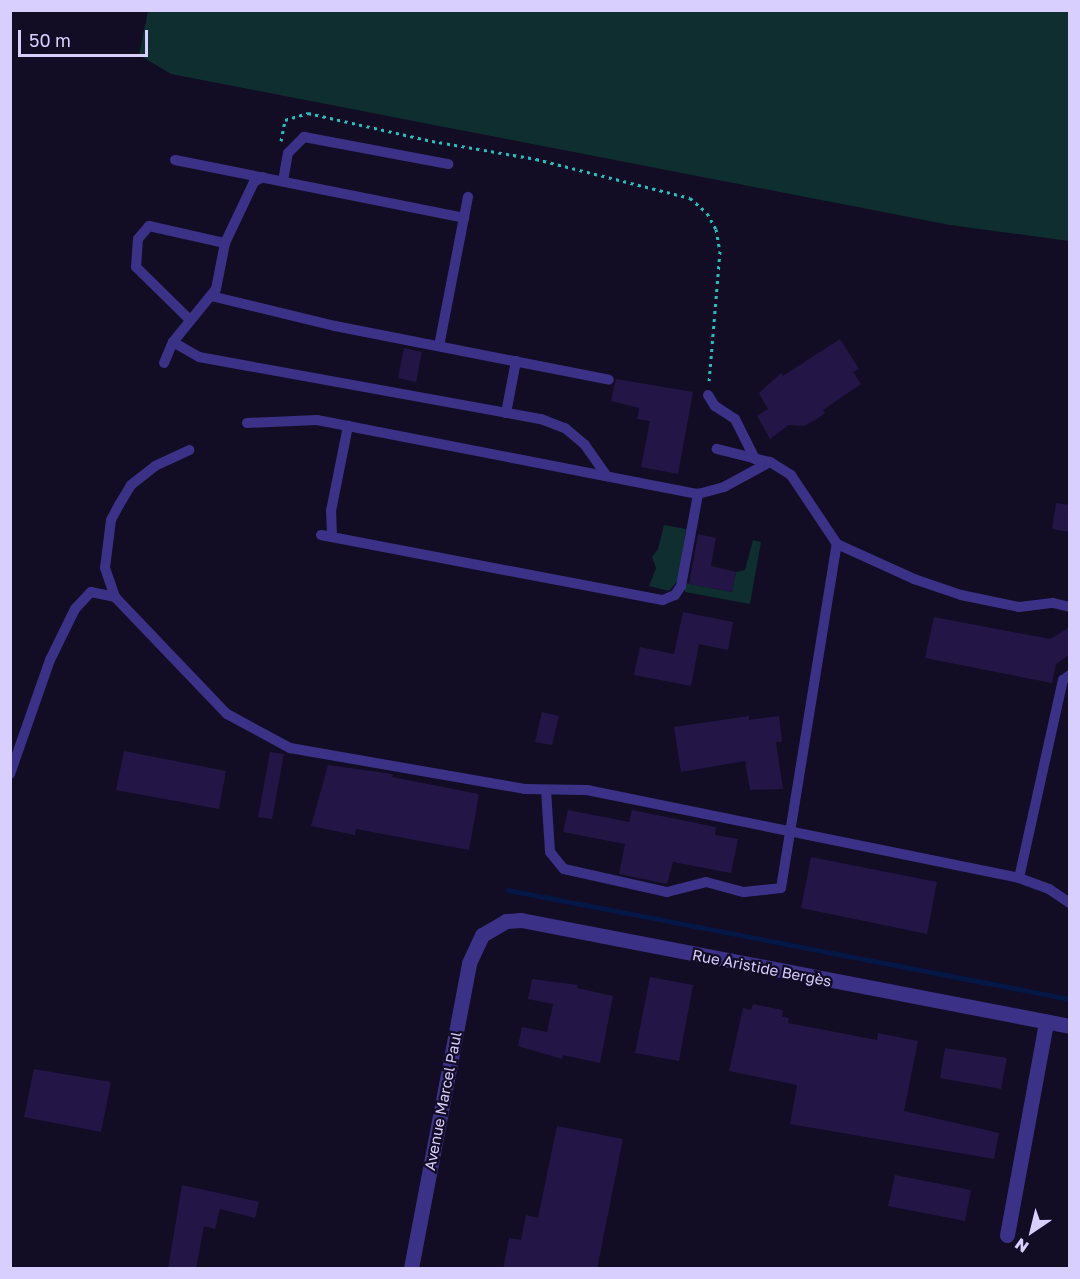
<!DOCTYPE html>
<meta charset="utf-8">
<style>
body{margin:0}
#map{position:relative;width:1080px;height:1279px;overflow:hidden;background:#120c24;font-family:"Golos Text",sans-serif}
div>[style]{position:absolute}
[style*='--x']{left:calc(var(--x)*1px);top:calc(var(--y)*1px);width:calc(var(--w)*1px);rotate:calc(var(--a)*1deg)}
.green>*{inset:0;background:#0e2e2f}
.stream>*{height:5px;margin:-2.5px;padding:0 2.5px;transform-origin:2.5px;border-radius:2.5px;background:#041745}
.building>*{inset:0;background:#231647}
.path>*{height:3px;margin-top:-1.5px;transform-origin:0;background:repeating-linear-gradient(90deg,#22bec0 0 3px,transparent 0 7.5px)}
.service>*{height:10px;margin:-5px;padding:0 5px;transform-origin:5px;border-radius:5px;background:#3b3288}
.minor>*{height:15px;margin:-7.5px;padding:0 7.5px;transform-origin:7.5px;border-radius:7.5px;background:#3b3288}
span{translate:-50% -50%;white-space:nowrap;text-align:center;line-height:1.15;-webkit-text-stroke:4.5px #120c24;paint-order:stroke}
.street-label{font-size:15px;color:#d8cfff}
.frame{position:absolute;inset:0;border:12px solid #d8cfff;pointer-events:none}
.north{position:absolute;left:1002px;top:1201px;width:60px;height:60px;-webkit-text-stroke:4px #120c24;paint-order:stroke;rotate:215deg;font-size:16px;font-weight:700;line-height:24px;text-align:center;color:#d8cfff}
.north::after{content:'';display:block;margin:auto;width:21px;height:27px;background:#d8cfff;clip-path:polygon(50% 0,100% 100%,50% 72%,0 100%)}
.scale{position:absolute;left:18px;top:30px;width:130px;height:27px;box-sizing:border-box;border:3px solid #d8cfff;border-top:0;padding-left:8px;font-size:18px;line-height:21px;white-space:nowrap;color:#d8cfff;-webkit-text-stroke:4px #120c24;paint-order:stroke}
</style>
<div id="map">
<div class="green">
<i style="clip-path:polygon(148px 11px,1069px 11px,1069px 241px,950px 225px,171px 74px,139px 55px)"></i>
<i style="clip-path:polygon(664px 525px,686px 529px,678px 580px,669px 591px,649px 586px,656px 568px,652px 557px,658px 549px)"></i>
<i style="clip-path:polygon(753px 540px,761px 542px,750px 604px,685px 592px,685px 583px,732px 592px,736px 572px,745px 570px)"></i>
</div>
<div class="stream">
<i style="--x:508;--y:890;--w:572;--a:10.98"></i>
</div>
<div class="building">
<i style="clip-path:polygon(840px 339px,859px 369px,853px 372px,861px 384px,823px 410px,825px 413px,815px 420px,804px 426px,789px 425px,770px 439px,757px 416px,768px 409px,759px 393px,781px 373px,783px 376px)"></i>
<i style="clip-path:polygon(404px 348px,422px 352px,416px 382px,398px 378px)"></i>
<i style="clip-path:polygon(616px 379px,693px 392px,678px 474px,641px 467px,650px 421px,637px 419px,639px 408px,611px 401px)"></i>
<i style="clip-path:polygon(1056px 503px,1070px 505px,1070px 532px,1052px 529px)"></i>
<i style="clip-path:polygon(698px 534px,716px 538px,711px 566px,736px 572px,732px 592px,689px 584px)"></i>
<i style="clip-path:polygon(683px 612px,733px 622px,728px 650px,699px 644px,691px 686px,634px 675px,640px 647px,674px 654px)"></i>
<i style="clip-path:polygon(934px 617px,1050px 639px,1070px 627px,1070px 654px,1056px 664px,1052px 683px,925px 658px)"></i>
<i style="clip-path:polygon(542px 712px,559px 716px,552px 745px,535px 742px)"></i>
<i style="clip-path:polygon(749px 716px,749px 720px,779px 716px,782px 742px,776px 742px,783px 789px,750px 790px,745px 761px,681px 772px,674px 727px)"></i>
<i style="clip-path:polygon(124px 751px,226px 771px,219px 809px,116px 790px)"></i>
<i style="clip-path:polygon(270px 752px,284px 754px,272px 819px,258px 817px)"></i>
<i style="clip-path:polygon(328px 765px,393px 774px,392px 777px,479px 794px,469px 850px,356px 829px,355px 835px,311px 826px)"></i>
<i style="clip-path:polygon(568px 810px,629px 822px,632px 810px,716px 827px,715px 835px,738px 839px,731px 873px,673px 862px,667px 884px,619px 874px,625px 844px,563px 832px)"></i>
<i style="clip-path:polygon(811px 857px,937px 882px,927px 934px,801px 908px)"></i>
<i style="clip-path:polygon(650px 977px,693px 985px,679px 1061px,635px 1053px)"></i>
<i style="clip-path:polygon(532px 979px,578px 985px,577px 988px,613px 996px,600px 1063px,563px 1055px,562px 1059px,518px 1046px,522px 1027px,547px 1032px,553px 1004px,528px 999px)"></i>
<i style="clip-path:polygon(753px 1004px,783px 1010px,782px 1017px,789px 1018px,788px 1023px,877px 1040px,878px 1033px,918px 1041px,904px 1111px,999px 1133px,994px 1159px,790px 1124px,797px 1085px,729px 1071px,743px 1008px,751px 1010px)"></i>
<i style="clip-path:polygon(945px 1048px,1007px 1058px,1001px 1089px,940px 1078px)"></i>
<i style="clip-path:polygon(34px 1069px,111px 1082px,101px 1132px,24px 1117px)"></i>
<i style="clip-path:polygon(557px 1126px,623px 1139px,597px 1269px,503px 1269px,509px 1238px,521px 1240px,526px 1215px,538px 1218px)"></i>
<i style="clip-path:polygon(895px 1175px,971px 1190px,965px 1221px,888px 1206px)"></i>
<i style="clip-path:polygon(182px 1185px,259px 1202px,255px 1218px,220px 1209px,215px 1229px,204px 1226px,196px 1269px,168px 1269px)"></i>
</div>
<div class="path">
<i style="--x:281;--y:141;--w:21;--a:-79"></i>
<i style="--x:285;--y:120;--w:24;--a:-17"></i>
<i style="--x:308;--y:113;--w:127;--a:12.7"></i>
<i style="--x:432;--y:141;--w:106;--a:9.8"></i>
<i style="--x:536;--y:159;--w:159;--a:14.2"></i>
<i style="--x:690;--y:198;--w:23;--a:41"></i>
<i style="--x:707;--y:213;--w:18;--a:61"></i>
<i style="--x:716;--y:229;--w:22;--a:80"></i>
<i style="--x:720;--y:251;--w:130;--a:94.8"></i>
</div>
<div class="service">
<i style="--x:175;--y:160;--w:295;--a:11.3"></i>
<i style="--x:283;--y:181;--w:28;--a:-80"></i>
<i style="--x:288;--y:153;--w:23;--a:-45"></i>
<i style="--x:304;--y:137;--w:147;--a:10.6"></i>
<i style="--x:211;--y:296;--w:128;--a:13.6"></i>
<i style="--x:335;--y:326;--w:279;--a:11.1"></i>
<i style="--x:190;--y:320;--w:76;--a:-135.5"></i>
<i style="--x:136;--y:267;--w:28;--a:-86"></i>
<i style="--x:138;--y:239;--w:17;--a:-50"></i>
<i style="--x:149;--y:226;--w:78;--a:12.6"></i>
<i style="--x:173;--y:342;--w:30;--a:30"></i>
<i style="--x:199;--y:357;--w:348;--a:10.3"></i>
<i style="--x:541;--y:419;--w:26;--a:21"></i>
<i style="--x:565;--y:428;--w:26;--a:40"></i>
<i style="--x:585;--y:445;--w:38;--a:55"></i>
<i style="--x:439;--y:346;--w:152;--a:-79"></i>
<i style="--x:164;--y:363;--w:23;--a:-67"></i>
<i style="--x:173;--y:342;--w:68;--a:-50.9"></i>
<i style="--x:216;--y:289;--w:47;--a:-78.9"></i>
<i style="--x:225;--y:243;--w:68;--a:-64.6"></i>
<i style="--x:254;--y:182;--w:10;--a:-29"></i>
<i style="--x:708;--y:395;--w:13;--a:58"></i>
<i style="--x:715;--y:406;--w:24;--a:33"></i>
<i style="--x:735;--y:419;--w:45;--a:63.4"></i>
<i style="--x:506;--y:413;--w:53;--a:-79.1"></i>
<i style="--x:247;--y:423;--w:70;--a:-2.5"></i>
<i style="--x:317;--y:420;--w:388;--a:11"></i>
<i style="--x:698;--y:494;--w:27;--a:-15"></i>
<i style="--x:724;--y:487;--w:52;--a:-28.5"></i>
<i style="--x:321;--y:535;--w:348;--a:10.8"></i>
<i style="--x:663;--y:600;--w:13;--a:-23"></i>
<i style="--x:675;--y:595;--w:11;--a:-56"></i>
<i style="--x:681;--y:586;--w:94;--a:-79.5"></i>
<i style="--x:332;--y:537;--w:26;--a:-92"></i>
<i style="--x:331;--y:511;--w:87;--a:-78.7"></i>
<i style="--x:837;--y:544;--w:85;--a:24.4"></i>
<i style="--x:914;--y:579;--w:50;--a:18.8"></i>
<i style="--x:961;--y:595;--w:59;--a:11.7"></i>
<i style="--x:1019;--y:607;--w:34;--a:-7"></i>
<i style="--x:1053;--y:603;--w:17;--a:13"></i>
<i style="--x:115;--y:597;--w:31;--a:-109"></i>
<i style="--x:105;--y:568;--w:48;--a:-82.9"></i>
<i style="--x:111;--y:520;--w:17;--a:-62"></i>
<i style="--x:119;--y:505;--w:23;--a:-59"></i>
<i style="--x:131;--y:485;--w:31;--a:-38"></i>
<i style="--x:155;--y:466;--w:38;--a:-25"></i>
<i style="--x:10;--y:774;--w:121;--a:-70.7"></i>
<i style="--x:50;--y:660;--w:57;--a:-63.9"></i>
<i style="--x:75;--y:609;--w:23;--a:-47"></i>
<i style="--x:91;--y:592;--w:25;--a:12"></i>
<i style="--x:115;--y:597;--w:162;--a:46.3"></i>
<i style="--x:227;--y:714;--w:72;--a:28.4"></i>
<i style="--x:290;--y:748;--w:238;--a:9.9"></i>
<i style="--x:524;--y:789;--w:63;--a:0.9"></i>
<i style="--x:587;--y:790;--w:441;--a:11.5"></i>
<i style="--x:1019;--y:878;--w:32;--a:20"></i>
<i style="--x:1049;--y:889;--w:25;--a:34"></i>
<i style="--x:546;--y:790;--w:62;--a:86.3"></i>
<i style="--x:550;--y:852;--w:22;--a:51"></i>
<i style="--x:564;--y:869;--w:106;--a:12.6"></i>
<i style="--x:667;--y:892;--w:40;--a:-14.4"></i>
<i style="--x:706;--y:882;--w:39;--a:15"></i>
<i style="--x:744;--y:892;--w:37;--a:-6"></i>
<i style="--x:781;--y:888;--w:349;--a:-80.8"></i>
<i style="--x:837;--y:544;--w:83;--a:-123.7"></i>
<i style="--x:791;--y:475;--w:25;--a:-148"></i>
<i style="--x:770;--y:462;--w:55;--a:-166.2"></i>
<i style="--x:1019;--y:878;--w:203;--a:-77.5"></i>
<i style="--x:1063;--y:680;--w:9;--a:-36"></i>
</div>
<div class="minor">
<i style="--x:1007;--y:1235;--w:217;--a:-79.6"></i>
<i style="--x:411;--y:1268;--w:310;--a:-79.2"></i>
<i style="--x:469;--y:963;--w:31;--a:-65"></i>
<i style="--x:482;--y:935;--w:28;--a:-30"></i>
<i style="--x:506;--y:921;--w:15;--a:-4"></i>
<i style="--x:521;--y:920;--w:559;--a:10.93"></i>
</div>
<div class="street-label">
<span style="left:762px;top:968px;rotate:11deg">Rue Aristide Bergès</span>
<span style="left:443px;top:1101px;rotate:-79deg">Avenue Marcel Paul</span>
</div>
<div class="frame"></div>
<div class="north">N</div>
<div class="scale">50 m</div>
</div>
